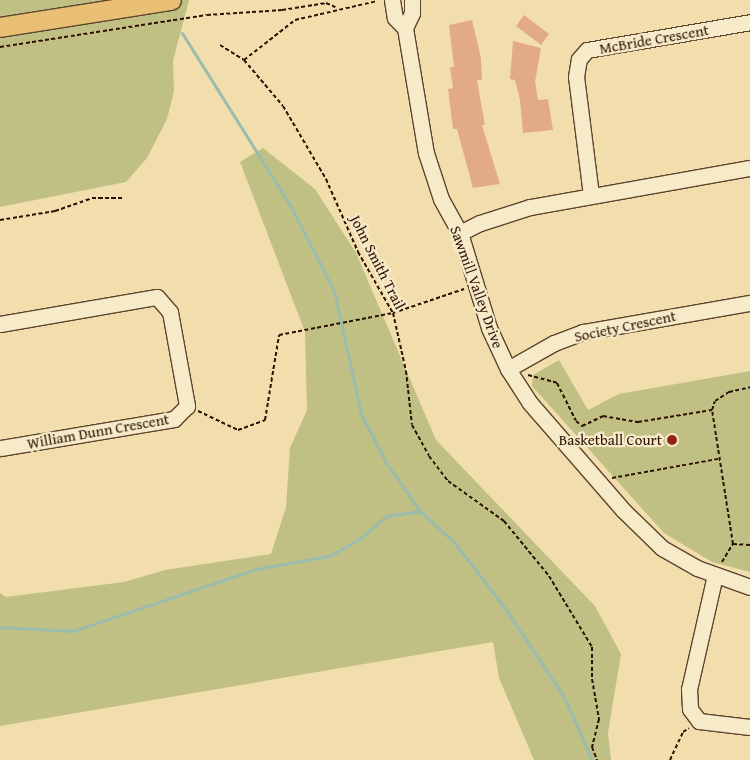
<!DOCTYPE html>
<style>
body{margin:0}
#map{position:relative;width:750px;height:760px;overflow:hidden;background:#f2deac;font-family:"Gentium Book Plus",serif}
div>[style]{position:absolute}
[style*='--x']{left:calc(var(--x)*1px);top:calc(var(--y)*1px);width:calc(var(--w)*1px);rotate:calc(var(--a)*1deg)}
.green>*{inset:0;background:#c0c085}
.stream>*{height:3px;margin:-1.5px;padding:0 1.5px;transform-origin:1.5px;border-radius:1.5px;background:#9bbcad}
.building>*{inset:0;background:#e3ab85}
.path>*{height:2px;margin-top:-1px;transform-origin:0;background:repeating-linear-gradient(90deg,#2c1104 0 4px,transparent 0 6.5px)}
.roads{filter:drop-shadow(1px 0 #5e442e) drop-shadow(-1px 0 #5e442e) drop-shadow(0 1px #5e442e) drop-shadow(0 -1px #5e442e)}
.minor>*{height:15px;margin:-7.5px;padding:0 7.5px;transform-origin:7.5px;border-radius:7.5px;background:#f7eac9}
.major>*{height:19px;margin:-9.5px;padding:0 9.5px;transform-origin:9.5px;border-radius:9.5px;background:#e9bf76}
.dots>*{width:14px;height:14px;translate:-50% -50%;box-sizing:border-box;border:2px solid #f7eac9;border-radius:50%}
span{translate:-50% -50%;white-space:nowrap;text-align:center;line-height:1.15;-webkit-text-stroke:4.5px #f7eac9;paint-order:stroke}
.street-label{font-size:15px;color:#2c1104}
.poi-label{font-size:15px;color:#2c1104}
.right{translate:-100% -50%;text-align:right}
</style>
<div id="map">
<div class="green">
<i style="clip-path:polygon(0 0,189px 0,173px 61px,174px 91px,167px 119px,147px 158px,126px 182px,0 207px)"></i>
<i style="clip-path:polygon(263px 148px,315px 189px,356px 253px,436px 440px,595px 606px,621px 654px,608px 733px,611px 760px,534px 760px,499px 678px,493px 642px,0 726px,0 593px,6px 597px,124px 582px,165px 570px,271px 554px,286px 507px,290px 448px,307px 410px,305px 332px,240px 162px)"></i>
<i style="clip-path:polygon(559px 360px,588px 410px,619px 394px,750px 371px,750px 572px,712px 562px,664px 533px,532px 386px,533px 375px)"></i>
</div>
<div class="stream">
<i style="--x:182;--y:33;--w:205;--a:57.9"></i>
<i style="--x:291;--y:207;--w:94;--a:62.9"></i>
<i style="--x:334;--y:291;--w:126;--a:77.6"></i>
<i style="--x:361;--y:414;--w:53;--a:62.9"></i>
<i style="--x:385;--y:461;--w:61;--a:55"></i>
<i style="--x:420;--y:511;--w:46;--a:42.4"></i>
<i style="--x:454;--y:542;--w:82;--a:52.4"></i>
<i style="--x:504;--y:607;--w:108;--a:56.3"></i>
<i style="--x:564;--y:697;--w:69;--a:66"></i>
<i style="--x:0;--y:627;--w:73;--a:3.1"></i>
<i style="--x:73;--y:631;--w:193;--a:-18.7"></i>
<i style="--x:256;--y:569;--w:74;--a:-10.1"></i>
<i style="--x:329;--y:556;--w:37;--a:-29"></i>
<i style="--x:361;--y:538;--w:33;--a:-41"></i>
<i style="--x:386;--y:516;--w:34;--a:-8"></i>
</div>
<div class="building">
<i style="clip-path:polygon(524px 15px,549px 34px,541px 45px,516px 26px)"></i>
<i style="clip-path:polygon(472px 20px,481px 58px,482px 80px,477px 80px,485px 125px,482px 125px,500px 184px,473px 188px,457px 129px,453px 129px,448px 89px,453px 88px,450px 67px,454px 67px,449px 25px)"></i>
<i style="clip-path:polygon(513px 41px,541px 48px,535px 82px,538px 100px,548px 99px,553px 130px,523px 133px,520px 100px,515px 80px,510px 79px)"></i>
</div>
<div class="path">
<i style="--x:220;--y:45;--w:28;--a:32"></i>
<i style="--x:244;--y:60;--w:60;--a:49.7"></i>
<i style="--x:283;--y:106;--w:85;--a:59.5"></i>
<i style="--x:326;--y:179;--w:80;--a:66.3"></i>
<i style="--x:358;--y:252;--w:70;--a:60.2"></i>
<i style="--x:393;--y:313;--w:59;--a:77.4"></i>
<i style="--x:406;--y:371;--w:54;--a:83.7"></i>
<i style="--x:412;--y:425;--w:35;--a:61"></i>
<i style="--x:429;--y:456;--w:31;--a:53"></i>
<i style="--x:448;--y:481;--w:69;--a:35.5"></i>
<i style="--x:504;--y:521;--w:71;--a:50.7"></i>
<i style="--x:549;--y:576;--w:83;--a:58.8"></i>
<i style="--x:592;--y:647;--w:32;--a:90"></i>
<i style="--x:592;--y:679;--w:41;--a:80.1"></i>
<i style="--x:599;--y:719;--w:29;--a:104"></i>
<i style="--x:592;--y:747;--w:14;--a:69"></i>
<i style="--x:0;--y:47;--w:209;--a:-8.8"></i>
<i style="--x:207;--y:15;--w:75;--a:-3.8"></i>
<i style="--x:282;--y:10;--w:45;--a:-9"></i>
<i style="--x:326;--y:3;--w:12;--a:24"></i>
<i style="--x:244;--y:60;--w:65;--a:-38.1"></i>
<i style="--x:295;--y:20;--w:84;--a:-13"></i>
<i style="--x:0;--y:220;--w:56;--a:-9.3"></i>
<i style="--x:55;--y:211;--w:39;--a:-19"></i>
<i style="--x:92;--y:198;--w:32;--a:0"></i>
<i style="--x:528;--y:375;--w:30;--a:15"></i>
<i style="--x:557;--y:383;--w:42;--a:63.4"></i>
<i style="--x:576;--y:421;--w:8;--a:40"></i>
<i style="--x:582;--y:426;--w:23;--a:-25"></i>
<i style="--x:603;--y:416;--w:36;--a:10"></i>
<i style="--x:638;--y:422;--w:75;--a:-9.2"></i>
<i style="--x:198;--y:411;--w:44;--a:25.4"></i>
<i style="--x:238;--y:430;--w:29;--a:-20"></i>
<i style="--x:265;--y:420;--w:86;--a:-80.6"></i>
<i style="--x:279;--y:335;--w:116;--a:-10.9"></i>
<i style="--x:393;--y:313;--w:75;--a:-18.7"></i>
<i style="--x:612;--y:478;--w:108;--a:-10.2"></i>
<i style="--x:733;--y:544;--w:17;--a:3"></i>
<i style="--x:722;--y:562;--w:21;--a:-59"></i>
<i style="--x:733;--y:544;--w:136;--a:-98.9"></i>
<i style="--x:712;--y:410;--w:9;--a:-72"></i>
<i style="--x:715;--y:401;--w:17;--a:-33"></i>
<i style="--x:729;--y:392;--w:22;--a:-13"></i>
<i style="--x:670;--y:760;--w:31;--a:-65"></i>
<i style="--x:683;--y:732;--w:7;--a:-34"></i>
</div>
<div class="roads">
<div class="minor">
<i style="--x:392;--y:0;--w:18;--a:81"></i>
<i style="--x:395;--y:18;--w:14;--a:45"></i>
<i style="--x:412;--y:0;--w:13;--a:90"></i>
<i style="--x:412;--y:13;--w:17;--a:115"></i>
<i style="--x:405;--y:28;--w:127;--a:80.5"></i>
<i style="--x:426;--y:153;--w:48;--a:71.9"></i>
<i style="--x:441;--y:199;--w:39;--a:61"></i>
<i style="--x:460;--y:233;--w:99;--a:73"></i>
<i style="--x:489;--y:328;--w:45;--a:65.1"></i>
<i style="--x:508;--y:369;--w:40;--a:57.1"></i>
<i style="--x:530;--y:403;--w:142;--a:49"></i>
<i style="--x:623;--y:510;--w:54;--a:44.3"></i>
<i style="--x:662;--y:548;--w:40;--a:29.7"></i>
<i style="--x:697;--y:568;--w:56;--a:19.7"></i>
<i style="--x:591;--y:195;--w:119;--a:-97.2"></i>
<i style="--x:576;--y:77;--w:18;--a:-81"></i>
<i style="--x:579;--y:59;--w:12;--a:-48"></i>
<i style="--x:587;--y:50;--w:165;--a:-9.7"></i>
<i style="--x:460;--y:233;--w:22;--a:-27"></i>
<i style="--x:480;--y:223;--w:52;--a:-17.7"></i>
<i style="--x:530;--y:207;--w:223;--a:-10.1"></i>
<i style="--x:0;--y:324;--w:159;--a:-9.8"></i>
<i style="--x:157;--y:297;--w:20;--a:49"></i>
<i style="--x:170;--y:312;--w:96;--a:79.7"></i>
<i style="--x:187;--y:406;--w:18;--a:135"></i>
<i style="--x:174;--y:419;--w:176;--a:170.5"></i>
<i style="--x:508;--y:369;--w:53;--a:-29.5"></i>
<i style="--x:554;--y:343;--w:31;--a:-21"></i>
<i style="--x:583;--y:332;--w:169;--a:-9.9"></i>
<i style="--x:715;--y:575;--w:117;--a:102.8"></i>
<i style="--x:689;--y:689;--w:20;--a:87"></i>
<i style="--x:690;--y:709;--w:15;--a:53"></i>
<i style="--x:699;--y:721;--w:51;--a:6.7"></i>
</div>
<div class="major">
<i style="--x:0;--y:27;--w:173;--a:-9"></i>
</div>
</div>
<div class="dots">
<i style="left:672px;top:440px;background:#8f2418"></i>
</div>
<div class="street-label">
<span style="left:654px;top:39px;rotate:-10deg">McBride Crescent</span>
<span style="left:378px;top:262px;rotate:63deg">John Smith Trail</span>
<span style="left:477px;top:287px;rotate:70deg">Sawmill Valley Drive</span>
<span style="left:625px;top:326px;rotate:-12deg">Society Crescent</span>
<span style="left:98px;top:431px;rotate:-10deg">William Dunn Crescent</span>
</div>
<div class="poi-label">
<span class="right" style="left:662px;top:440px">Basketball Court</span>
</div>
</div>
